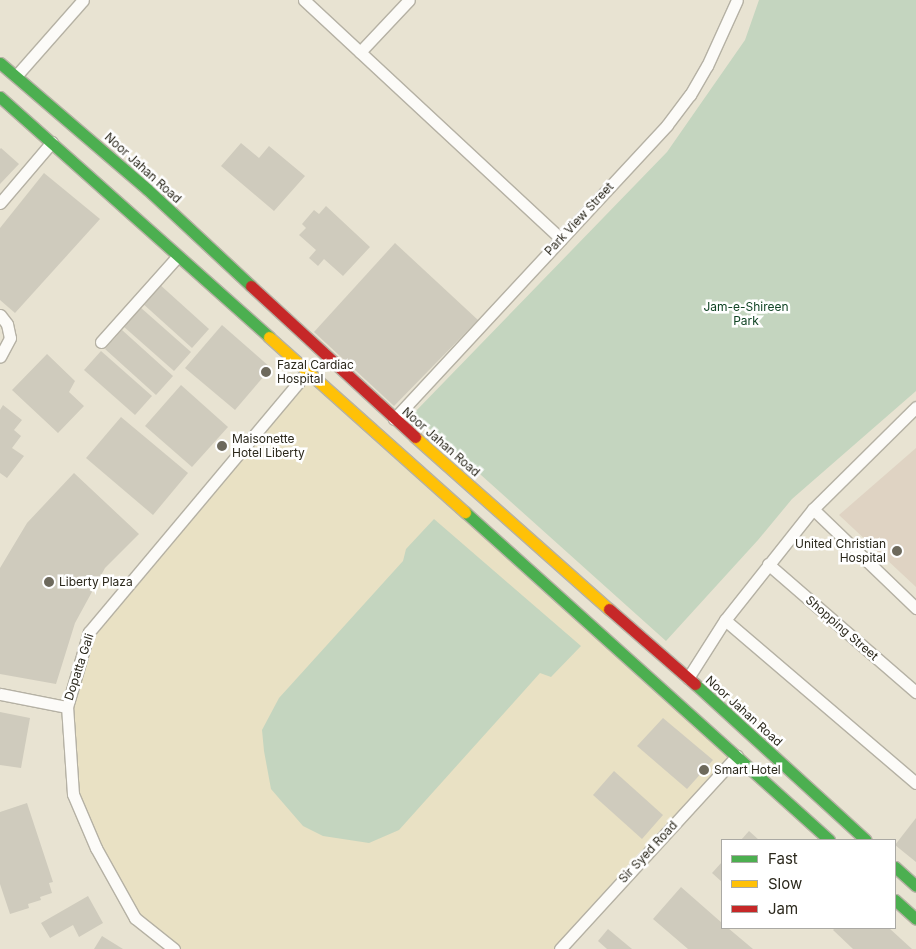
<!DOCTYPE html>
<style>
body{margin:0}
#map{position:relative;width:916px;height:949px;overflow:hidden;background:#e8e3d2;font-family:Inter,sans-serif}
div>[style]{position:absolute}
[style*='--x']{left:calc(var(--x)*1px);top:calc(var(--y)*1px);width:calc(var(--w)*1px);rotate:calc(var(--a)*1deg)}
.built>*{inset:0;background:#e9e1c4}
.medical>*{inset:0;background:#dfd3c3}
.green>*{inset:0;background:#c4d5bf}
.building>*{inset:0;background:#cfcbbd}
.roads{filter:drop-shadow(1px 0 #b5b1a4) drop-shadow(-1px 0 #b5b1a4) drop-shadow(0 1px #b5b1a4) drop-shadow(0 -1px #b5b1a4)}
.street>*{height:11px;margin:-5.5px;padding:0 5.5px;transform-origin:5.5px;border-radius:5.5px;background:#fcfbf8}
.fast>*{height:11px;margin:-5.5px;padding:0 5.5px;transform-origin:5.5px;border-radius:5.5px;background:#4caf50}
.slow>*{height:11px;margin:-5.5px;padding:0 5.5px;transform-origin:5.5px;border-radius:5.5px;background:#ffc107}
.jam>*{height:11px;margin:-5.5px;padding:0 5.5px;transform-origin:5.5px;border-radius:5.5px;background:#c62828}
.dots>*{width:14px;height:14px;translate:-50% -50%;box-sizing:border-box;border:2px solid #fff;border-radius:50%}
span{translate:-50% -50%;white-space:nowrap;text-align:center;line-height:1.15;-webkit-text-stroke:5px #fff;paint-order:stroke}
.street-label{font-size:12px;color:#2b281c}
.park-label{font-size:12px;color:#104424}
.poi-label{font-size:12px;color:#2b281c}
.left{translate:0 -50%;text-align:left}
.right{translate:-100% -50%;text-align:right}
.legend{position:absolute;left:721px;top:839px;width:175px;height:90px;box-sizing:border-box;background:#fff;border:1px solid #aaa9a4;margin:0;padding:6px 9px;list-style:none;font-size:15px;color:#2b281c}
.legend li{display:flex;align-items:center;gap:10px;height:25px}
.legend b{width:25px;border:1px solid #aaa9a4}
</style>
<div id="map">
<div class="built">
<i style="clip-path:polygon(307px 375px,737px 756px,560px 949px,179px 949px,135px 918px,73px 794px,67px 707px,89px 632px)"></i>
</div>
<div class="medical">
<i style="clip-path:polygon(916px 448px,916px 587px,839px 515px)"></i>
</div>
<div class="green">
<i style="clip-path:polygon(759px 0,916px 0,916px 391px,792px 499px,758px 540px,666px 641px,413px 414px,667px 152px,745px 40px)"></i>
<i style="clip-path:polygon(434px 519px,581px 646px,551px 677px,540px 673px,399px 830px,369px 843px,323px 836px,303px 826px,271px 789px,264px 751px,262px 730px,279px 698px,403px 561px,406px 549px)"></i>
</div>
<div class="building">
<i style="clip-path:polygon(241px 143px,259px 158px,269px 146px,305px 176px,274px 211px,221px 166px)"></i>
<i style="clip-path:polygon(1px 148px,19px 164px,0 184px,0 149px)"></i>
<i style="clip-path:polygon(44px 173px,100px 219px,15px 313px,0 300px,0 228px)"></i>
<i style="clip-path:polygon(326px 206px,370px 247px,343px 276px,324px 259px,318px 266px,309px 258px,316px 250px,299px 235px,306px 228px,302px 224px,314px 210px,319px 214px)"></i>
<i style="clip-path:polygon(395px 243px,478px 320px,394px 406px,314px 332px)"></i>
<i style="clip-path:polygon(158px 283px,209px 329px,192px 348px,141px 302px)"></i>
<i style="clip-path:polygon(140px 307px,191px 352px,174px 371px,123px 326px)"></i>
<i style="clip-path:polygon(222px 325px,271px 368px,235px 410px,185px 368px)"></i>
<i style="clip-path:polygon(122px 330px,173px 376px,156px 395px,105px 349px)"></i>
<i style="clip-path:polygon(101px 351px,152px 396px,135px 415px,84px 370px)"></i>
<i style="clip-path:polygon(47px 354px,75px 381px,69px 392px,84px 406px,58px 433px,12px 390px)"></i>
<i style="clip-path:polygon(181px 385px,228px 427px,192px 467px,145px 426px)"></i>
<i style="clip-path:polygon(3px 405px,22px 420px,14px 430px,21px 436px,12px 448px,24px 456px,7px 478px,0 473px,0 410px)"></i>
<i style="clip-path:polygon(121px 417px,188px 473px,153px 515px,86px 458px)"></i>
<i style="clip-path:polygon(74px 473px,139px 534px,105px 568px,75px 623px,56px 684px,0 674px,0 568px,27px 523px)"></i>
<i style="clip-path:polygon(0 712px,30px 718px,21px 768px,0 765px)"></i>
<i style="clip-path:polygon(663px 718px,713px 760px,687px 789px,637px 746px)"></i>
<i style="clip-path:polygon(614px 771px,663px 815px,642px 839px,593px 795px)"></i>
<i style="clip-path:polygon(27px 803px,53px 882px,49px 883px,52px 893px,40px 897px,41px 900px,28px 904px,29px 908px,10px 914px,0 884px,0 812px)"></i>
<i style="clip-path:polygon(916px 818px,916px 862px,895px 845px)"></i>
<i style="clip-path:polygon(749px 831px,759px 840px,741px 840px)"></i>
<i style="clip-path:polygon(722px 862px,722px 882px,712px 873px)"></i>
<i style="clip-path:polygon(681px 887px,722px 923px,722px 928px,728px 928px,753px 949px,688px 949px,653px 919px)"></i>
<i style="clip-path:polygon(88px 896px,103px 923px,79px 937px,73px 925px,50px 938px,41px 923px)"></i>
<i style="clip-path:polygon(835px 928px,889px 928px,912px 949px,853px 949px,833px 930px)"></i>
<i style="clip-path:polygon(608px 929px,632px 949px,607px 949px,598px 941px)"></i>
<i style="clip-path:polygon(102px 936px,123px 949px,94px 949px)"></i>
</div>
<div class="roads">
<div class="street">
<i style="--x:304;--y:0;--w:351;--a:42.9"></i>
<i style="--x:360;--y:52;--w:71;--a:-46.7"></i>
<i style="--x:16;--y:76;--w:101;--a:-48.6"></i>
<i style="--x:0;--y:203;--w:80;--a:-49.6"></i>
<i style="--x:0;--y:315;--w:11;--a:52"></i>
<i style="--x:7;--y:324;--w:14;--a:78"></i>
<i style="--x:10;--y:338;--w:21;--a:118"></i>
<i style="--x:101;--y:342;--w:115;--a:-48.2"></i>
<i style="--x:394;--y:419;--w:401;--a:-47.1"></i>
<i style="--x:667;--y:125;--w:38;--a:-53"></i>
<i style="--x:690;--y:95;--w:34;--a:-60"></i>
<i style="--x:707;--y:66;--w:72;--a:-65.6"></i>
<i style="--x:813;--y:509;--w:143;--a:43.9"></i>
<i style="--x:768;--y:564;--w:196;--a:40.9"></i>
<i style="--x:725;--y:620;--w:251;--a:40.5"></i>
<i style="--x:688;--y:678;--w:69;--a:-57.5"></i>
<i style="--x:725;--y:620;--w:142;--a:-51.6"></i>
<i style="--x:813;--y:509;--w:145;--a:-44.7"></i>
<i style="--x:0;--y:694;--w:68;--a:11"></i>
<i style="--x:174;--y:949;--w:50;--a:-141.5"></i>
<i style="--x:135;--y:918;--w:80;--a:-119.1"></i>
<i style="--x:96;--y:848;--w:59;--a:-113.1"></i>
<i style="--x:73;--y:794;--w:87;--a:-93.9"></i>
<i style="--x:67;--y:707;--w:78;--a:-73.7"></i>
<i style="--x:89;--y:632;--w:341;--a:-50"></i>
<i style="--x:560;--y:949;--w:262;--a:-47.5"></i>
</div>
<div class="fast">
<i style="--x:0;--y:63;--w:194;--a:40.6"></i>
<i style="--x:147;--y:189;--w:142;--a:43"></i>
<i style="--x:0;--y:97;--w:361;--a:41.7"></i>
<i style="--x:465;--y:512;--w:490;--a:42"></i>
<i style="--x:695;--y:684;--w:231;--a:42.4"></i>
<i style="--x:895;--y:867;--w:28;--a:42"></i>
<i style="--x:895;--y:900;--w:28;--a:42"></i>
</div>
<div class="slow">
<i style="--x:269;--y:337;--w:263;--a:41.8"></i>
<i style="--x:415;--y:437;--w:259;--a:41.6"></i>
</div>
<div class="jam">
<i style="--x:251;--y:286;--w:223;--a:42.6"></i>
<i style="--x:609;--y:609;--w:114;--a:41.1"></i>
</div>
</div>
<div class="dots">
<i style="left:266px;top:372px;background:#6d695c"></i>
<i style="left:222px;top:446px;background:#6d695c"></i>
<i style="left:897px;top:551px;background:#6d695c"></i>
<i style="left:49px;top:582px;background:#6d695c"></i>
<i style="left:704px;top:770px;background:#6d695c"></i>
</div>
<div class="street-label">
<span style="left:143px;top:168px;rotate:42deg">Noor Jahan Road</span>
<span style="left:579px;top:219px;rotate:-47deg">Park View Street</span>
<span style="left:441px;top:442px;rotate:41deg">Noor Jahan Road</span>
<span style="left:842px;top:628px;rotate:41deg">Shopping Street</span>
<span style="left:79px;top:667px;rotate:-72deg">Dopatta Gali</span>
<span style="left:744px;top:711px;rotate:42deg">Noor Jahan Road</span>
<span style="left:648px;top:852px;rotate:-47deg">Sir Syed Road</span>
</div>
<div class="park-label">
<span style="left:746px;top:314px">Jam-e-Shireen<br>Park</span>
</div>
<div class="poi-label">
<span class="left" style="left:277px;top:372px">Fazal Cardiac<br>Hospital</span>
<span class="left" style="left:232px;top:446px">Maisonette<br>Hotel Liberty</span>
<span class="right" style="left:886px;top:551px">United Christian<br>Hospital</span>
<span class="left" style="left:59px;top:582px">Liberty Plaza</span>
<span class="left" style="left:714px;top:770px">Smart Hotel</span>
</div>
<ul class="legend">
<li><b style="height:6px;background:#4caf50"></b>Fast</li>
<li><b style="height:6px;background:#ffc107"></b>Slow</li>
<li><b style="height:6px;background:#c62828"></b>Jam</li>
</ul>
</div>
